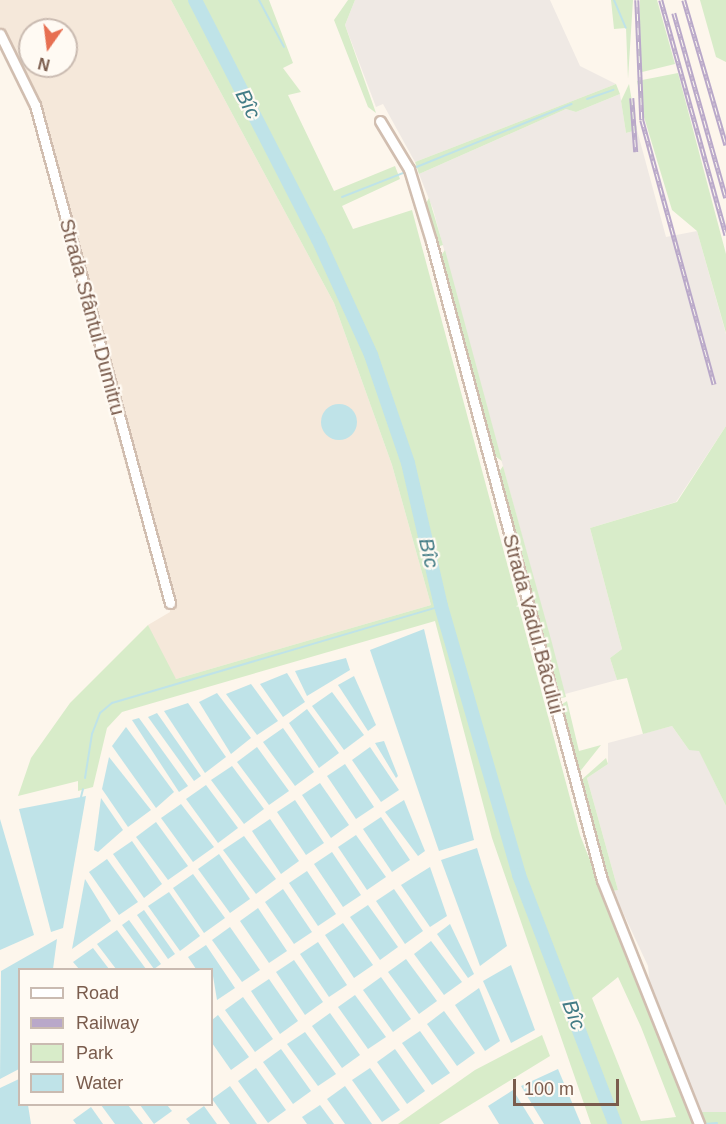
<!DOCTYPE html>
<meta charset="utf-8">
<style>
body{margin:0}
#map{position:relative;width:726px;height:1124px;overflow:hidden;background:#fdf6ec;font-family:Helvetica,sans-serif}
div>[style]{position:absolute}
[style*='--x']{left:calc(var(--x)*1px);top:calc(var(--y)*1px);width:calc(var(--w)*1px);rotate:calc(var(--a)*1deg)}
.residential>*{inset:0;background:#f5e8da}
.industrial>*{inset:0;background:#efe9e4}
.green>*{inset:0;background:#d8ecc9}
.water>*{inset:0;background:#bfe3e8}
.round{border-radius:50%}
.stream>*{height:2px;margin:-1px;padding:0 1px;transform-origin:1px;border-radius:1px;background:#bfe3e8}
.river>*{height:14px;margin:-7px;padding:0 7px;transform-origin:7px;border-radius:7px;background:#bfe3e8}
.roads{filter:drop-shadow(2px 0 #d1beb0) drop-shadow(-2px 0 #d1beb0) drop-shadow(0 2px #d1beb0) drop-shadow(0 -2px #d1beb0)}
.minor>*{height:9px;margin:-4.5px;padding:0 4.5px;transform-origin:4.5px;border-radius:4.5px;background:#fff}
.rail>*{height:4.5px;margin-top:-2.25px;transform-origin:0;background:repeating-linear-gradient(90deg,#fffaf3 0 7px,#b9a8c9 0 14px);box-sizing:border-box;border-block:2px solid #b9a8c9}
span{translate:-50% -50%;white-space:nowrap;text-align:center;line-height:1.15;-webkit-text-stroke:4.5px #fffaf3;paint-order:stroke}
.street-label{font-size:20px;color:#7a5c4d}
.water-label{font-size:21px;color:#437c86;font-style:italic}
.legend{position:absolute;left:18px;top:968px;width:195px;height:138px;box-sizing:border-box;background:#fffaf3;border:2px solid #cabbb1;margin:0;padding:8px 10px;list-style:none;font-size:18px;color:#7a5c4d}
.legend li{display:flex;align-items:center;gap:12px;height:30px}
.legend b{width:30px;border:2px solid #cabbb1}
.north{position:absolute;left:18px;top:18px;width:60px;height:60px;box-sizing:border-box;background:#fffaf3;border:2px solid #cabbb1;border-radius:50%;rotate:194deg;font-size:16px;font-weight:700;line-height:24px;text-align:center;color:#7a5c4d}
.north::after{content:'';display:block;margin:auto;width:21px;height:27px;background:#e76f51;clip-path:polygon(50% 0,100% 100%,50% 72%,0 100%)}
.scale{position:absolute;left:513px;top:1079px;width:106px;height:27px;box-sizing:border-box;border:3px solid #7a5c4d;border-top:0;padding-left:8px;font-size:18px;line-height:21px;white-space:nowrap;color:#7a5c4d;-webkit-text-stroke:4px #fffaf3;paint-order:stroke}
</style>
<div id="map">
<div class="residential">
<i style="clip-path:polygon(evenodd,0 0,171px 0,334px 303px,392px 465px,431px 605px,176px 679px,163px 662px,148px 625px,170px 612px,167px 590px,130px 482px,24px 87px,0 43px,0 0,30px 30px,66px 30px,66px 66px,30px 66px,30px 30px)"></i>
</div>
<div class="industrial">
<i style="clip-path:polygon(355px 0,550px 0,580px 66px,616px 84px,415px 162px,383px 104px,376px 107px,345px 25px)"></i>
<i style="clip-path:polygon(620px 94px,626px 133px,637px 130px,666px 237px,697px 231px,726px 334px,726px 426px,676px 502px,590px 528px,622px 649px,610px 658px,617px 680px,565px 694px,433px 209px,419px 174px,566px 109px,576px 112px)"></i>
<i style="clip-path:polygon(672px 726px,689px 750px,699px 750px,726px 806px,726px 1112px,711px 1115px,700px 1112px,650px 987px,648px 966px,613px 891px,618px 890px,587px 778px,608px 764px,608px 743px)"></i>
</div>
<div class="green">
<i style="clip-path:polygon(evenodd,171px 0,269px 0,293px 63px,283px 68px,301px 92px,288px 95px,334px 191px,395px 166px,400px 179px,342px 206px,353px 229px,412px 210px,580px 835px,694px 1124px,591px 1124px,492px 838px,435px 621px,122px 712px,107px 728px,93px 787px,78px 791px,78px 781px,18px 796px,31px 758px,70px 703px,148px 625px,176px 679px,431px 605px,392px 465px,334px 303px,171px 0,618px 977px,641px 1027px,676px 1117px,641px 1121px,592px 998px,618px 977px)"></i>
<i style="clip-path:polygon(348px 0,355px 0,345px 25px,376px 113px,368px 107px,334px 20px)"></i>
<i style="clip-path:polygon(611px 0,633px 0,628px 79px,626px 28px,614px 29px)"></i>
<i style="clip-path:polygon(640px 0,657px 0,675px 64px,638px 73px)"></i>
<i style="clip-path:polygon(700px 0,726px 0,726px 62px,716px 57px)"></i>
<i style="clip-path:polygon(678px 73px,726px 254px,726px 333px,697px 231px,672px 210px,644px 117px,637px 81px)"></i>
<i style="clip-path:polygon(616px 84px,620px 94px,576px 112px,566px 109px,419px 174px,415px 162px)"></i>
<i style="clip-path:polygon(629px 84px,637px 130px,626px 133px,621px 101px)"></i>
<i style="clip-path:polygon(429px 198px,443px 245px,437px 247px,425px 205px)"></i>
<i style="clip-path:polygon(445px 250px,502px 461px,492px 454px,445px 279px,440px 257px)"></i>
<i style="clip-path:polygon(726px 426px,726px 806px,699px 751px,689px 750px,672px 726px,643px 734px,627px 678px,617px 680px,610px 658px,622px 649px,590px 528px,677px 502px)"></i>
<i style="clip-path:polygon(503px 466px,552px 643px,566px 697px,556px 699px,497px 475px)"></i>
<i style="clip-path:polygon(567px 701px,579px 751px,601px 745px,578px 774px,559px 706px)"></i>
<i style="clip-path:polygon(606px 758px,608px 764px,587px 778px,618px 890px,613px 891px,579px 782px)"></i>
<i style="clip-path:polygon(542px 1035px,550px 1056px,439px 1124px,398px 1124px,475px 1070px)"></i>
<i style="clip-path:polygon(700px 1112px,726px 1112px,726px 1124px,705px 1124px)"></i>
</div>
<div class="water">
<i class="round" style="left:321px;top:404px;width:36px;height:36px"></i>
<i style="clip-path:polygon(424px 629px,474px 840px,439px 851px,370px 650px)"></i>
<i style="clip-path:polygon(346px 658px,350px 670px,307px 696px,295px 671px)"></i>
<i style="clip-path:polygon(287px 673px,305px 702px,283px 717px,260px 684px)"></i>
<i style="clip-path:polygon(354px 676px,376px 725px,368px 731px,338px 685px)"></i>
<i style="clip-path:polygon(251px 684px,278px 721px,257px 735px,226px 694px)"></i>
<i style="clip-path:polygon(332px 692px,364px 735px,344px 750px,312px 706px)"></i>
<i style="clip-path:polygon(217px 693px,251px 738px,231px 754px,199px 702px)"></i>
<i style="clip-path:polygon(188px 703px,226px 757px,205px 773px,164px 711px)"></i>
<i style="clip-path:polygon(307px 709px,339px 753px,319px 768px,289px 723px)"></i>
<i style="clip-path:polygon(157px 713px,201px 776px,194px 781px,148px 717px)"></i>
<i style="clip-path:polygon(139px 718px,188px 786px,179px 792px,132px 720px)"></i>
<i style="clip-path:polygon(126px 727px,174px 792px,156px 808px,112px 746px)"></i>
<i style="clip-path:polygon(283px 728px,314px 772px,295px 786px,263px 742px)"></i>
<i style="clip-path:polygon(384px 741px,398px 776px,396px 778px,375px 743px)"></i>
<i style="clip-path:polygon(257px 747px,289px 791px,269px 805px,237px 762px)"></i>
<i style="clip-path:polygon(370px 747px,399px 790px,381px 802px,352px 760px)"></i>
<i style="clip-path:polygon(109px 757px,151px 810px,128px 827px,102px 789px)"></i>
<i style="clip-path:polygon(345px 764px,374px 807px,356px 819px,327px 776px)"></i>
<i style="clip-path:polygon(232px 766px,264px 809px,244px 824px,211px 780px)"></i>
<i style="clip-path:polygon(320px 783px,349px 825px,331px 838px,302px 795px)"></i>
<i style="clip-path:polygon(206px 785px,238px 828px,218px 843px,186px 799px)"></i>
<i style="clip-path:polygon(86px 796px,63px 928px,51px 932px,19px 809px)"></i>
<i style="clip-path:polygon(101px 798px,123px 830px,98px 852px,94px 850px)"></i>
<i style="clip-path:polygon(295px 800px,324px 843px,306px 855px,277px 812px)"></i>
<i style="clip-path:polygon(404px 800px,425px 851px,418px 856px,385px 812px)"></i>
<i style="clip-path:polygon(181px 804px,214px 847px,193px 862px,161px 818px)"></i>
<i style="clip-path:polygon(381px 817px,410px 860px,392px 872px,363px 829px)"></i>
<i style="clip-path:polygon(0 819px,34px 935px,0 950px)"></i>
<i style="clip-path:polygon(270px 819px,299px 861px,281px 874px,252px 831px)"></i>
<i style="clip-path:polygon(156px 822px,188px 866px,168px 880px,136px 837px)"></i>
<i style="clip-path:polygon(356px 835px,386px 877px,367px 890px,338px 847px)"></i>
<i style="clip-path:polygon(244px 836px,276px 879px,256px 894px,223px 850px)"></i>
<i style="clip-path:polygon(132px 841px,162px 884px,144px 898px,113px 854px)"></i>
<i style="clip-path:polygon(477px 848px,507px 946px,480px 966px,441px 860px)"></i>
<i style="clip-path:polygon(332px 852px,361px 895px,343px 907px,314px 864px)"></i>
<i style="clip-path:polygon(219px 854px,250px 899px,230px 913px,198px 869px)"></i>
<i style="clip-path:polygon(107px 859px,138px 902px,119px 915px,89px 872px)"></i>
<i style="clip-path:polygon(430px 867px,447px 916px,430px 927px,401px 885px)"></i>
<i style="clip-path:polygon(307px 871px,336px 914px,318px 926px,289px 883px)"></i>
<i style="clip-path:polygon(193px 874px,225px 918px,204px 933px,173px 888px)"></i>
<i style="clip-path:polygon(85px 879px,111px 921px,72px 949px)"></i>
<i style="clip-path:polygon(283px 889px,312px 932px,294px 944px,265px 902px)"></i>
<i style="clip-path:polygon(394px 889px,423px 931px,405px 944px,376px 901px)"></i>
<i style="clip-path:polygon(169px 892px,200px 936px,180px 951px,148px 906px)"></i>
<i style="clip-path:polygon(368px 905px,398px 947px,380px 960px,350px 917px)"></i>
<i style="clip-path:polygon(258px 908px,287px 951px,269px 963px,240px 921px)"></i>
<i style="clip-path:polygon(144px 910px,175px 954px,168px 959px,137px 915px)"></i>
<i style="clip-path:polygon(129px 920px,161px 964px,154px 969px,122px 925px)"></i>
<i style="clip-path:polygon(343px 923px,373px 965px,354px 978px,325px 935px)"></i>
<i style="clip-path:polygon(450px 924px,474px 974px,468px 978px,437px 934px)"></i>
<i style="clip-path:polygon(230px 927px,260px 970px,242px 982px,212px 940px)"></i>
<i style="clip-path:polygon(117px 930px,146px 969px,116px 969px,97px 944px)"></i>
<i style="clip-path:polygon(57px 939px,53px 969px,20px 970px,19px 1069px,0 1079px,1px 971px)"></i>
<i style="clip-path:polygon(431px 941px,462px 982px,444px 995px,414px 954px)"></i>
<i style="clip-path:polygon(318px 942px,347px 985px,329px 997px,300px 954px)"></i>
<i style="clip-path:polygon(206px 945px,235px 988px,217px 1000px,212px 970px,196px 969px,188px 957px)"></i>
<i style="clip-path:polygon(93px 948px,109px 969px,79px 969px,73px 962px)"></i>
<i style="clip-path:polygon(406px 959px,437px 1001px,419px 1014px,388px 972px)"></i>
<i style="clip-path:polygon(294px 960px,323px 1002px,305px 1015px,276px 972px)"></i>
<i style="clip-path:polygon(511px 965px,535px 1030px,511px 1043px,483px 981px)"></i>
<i style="clip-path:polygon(381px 977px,411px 1019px,393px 1032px,363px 990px)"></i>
<i style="clip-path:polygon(269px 979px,298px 1021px,280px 1034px,251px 991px)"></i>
<i style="clip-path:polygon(479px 988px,500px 1041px,485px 1051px,455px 1005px)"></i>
<i style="clip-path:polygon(355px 995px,386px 1037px,368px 1049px,338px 1007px)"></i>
<i style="clip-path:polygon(243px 997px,273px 1039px,255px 1052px,225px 1010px)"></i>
<i style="clip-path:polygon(444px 1011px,475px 1053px,457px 1066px,427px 1024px)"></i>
<i style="clip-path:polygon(330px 1013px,360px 1055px,342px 1068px,312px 1026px)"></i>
<i style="clip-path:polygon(218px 1015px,249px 1057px,231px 1070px,212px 1043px,212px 1020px)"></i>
<i style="clip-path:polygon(420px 1031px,450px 1073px,432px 1085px,402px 1043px)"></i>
<i style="clip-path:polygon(305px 1032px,336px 1074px,318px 1086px,287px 1044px)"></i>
<i style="clip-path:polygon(281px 1049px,311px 1091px,293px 1104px,263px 1062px)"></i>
<i style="clip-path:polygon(395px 1049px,425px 1091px,407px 1104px,377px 1062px)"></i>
<i style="clip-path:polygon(256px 1068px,286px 1110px,268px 1123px,238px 1081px)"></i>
<i style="clip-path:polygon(370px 1068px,400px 1110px,382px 1122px,352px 1080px)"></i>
<i style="clip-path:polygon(558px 1069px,581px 1124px,544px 1124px,521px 1086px)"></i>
<i style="clip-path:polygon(19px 1079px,20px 1104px,28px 1105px,31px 1124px,0 1124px,0 1088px)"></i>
<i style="clip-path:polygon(230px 1086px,257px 1124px,230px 1124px,212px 1099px)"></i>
<i style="clip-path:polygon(345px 1086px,372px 1124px,345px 1124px,327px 1099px)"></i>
<i style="clip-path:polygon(513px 1090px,534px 1124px,499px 1124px,488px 1106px)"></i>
<i style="clip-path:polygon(101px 1105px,128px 1105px,143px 1124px,115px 1124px)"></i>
<i style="clip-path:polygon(140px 1105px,167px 1105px,172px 1111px,154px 1124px)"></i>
<i style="clip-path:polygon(320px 1105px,334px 1124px,307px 1124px,302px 1117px)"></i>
<i style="clip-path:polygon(204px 1106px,217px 1124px,190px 1124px,186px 1119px)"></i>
<i style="clip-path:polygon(91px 1107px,103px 1124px,76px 1124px,73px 1120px)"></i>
</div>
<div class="stream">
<i style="--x:259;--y:0;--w:53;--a:62"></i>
<i style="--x:614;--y:0;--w:30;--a:67"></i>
<i style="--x:587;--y:99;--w:28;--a:-19"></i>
<i style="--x:414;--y:168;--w:170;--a:-22.1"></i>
<i style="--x:342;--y:197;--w:66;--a:-21.5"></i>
<i style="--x:85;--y:778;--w:45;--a:-81"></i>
<i style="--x:92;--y:734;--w:22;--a:-69"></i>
<i style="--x:100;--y:713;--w:16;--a:-40"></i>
<i style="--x:112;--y:703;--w:343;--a:-16.4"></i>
<i style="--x:81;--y:797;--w:8;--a:-76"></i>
<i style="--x:704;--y:1124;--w:13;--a:-4"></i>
</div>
<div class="river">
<i style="--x:195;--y:0;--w:269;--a:62.8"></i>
<i style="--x:318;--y:239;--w:128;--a:65.4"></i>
<i style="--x:371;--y:355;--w:114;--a:71.1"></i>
<i style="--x:408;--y:463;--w:147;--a:77"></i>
<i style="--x:441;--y:606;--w:280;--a:73.8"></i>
<i style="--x:519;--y:875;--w:267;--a:68.9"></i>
</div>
<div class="roads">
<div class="minor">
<i style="--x:0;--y:34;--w:79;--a:63.8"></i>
<i style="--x:35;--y:105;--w:516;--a:74.83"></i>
<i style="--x:380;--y:121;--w:56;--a:58.9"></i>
<i style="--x:409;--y:169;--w:75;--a:73"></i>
<i style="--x:431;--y:241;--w:661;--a:75.02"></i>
<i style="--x:602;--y:880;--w:263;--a:68.3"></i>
</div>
</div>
<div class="rail">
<i style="--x:637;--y:0;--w:120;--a:87.6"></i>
<i style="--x:642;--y:120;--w:274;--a:74.7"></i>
<i style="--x:661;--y:0;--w:244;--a:74.5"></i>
<i style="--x:684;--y:0;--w:151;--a:73.8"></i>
<i style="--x:674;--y:13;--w:192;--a:74.3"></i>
<i style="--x:632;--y:98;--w:54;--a:85.8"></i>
</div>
<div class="street-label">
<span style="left:92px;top:317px;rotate:75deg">Strada Sfântul Dumitru</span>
<span style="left:533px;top:624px;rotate:75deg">Strada Vadul Bâcului</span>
</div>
<div class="water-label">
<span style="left:248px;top:104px;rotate:63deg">Bîc</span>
<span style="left:429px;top:553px;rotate:77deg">Bîc</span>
<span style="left:574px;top:1015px;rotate:69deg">Bîc</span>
</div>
<ul class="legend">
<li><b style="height:8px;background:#fff"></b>Road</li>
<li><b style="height:8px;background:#b9a8c9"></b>Railway</li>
<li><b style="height:16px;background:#d8ecc9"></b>Park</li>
<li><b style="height:16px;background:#bfe3e8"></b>Water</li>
</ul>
<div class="north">N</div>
<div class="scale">100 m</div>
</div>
